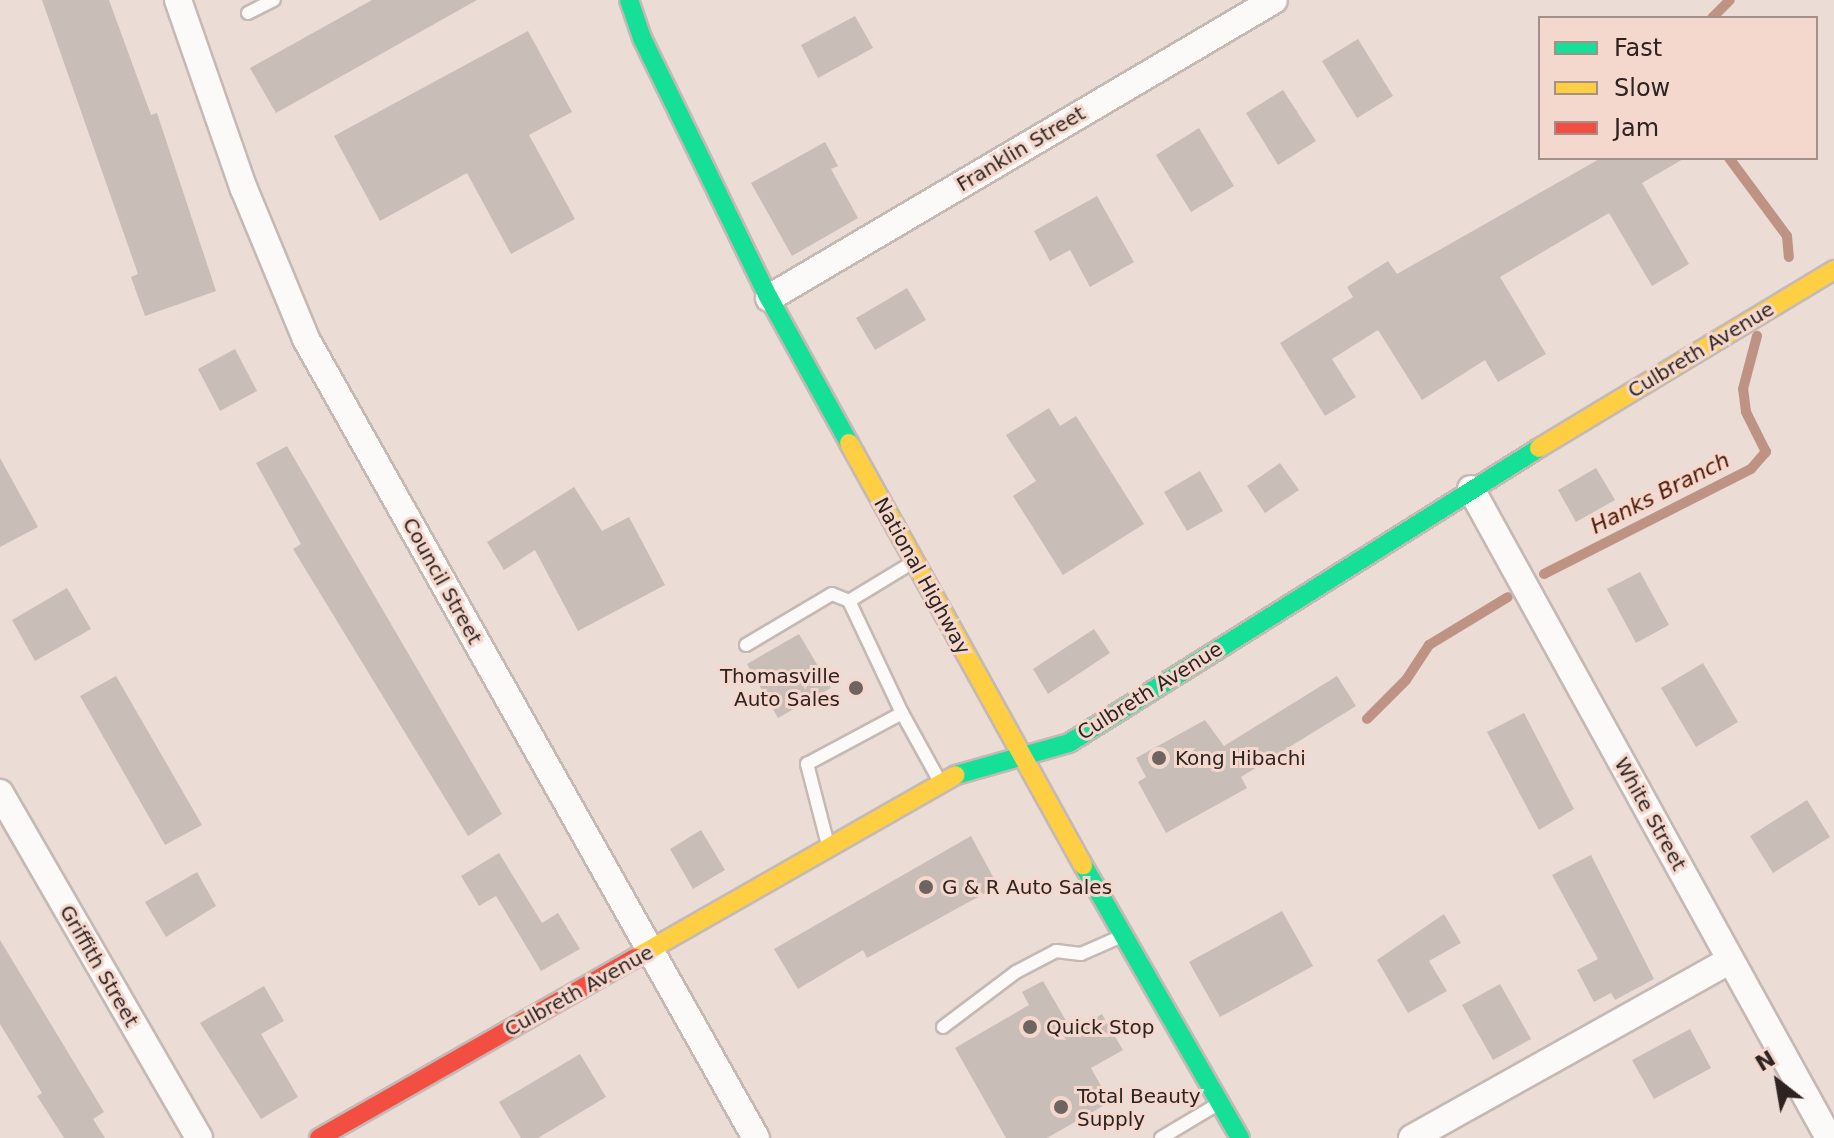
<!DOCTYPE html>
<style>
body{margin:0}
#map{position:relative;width:1834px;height:1138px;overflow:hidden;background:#ecdcd6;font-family:"DejaVu Sans",sans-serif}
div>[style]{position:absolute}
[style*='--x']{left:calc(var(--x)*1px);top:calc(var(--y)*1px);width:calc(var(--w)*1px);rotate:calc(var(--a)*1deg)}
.stream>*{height:10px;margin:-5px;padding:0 5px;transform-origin:5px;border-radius:5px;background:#be9383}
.building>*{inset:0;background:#c9bdb8}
.roads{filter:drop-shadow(2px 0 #c5b9b4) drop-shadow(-2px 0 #c5b9b4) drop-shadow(0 2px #c5b9b4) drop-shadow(0 -2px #c5b9b4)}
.lane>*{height:12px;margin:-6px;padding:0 6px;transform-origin:6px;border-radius:6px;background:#fcfaf9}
.street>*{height:26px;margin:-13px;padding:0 13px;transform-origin:13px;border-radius:13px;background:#fcfaf9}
.fast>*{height:18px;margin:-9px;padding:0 9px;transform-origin:9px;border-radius:9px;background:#16e098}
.slow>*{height:18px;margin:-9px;padding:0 9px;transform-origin:9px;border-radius:9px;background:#ffcf43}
.jam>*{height:18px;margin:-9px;padding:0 9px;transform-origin:9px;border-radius:9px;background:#f24e42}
.dots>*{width:22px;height:22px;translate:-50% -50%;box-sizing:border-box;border:4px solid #f4d8ce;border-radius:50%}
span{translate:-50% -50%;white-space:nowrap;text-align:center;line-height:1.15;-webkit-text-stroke:6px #f4d8ce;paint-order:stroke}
.street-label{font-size:20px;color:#2d2320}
.poi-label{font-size:20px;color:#2d2320}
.right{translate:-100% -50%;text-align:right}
.left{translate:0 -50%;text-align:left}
.water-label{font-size:22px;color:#4f1c06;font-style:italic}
.legend{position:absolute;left:1538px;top:16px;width:280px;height:144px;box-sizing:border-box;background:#f4d8ce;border:2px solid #a49088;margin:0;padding:10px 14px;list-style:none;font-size:24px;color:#2d2320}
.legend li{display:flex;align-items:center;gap:16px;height:40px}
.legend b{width:40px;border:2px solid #a49088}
.north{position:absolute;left:1738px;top:1042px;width:80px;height:80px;-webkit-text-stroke:6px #f4d8ce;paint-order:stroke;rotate:329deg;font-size:22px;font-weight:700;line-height:32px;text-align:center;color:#2d2320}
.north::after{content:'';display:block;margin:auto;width:28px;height:36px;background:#2d2320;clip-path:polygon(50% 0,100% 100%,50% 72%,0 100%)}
</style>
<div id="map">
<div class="stream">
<i style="--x:1712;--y:18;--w:25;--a:-45"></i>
<i style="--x:1729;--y:158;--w:97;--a:53.4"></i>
<i style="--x:1787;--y:236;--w:21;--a:85"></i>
<i style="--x:1544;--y:574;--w:232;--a:-26.9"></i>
<i style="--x:1751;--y:469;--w:23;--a:-49"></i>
<i style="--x:1766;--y:452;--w:45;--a:-116.6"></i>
<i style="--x:1746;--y:412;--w:23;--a:-97"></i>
<i style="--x:1743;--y:389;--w:55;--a:-75.2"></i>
<i style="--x:1367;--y:719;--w:55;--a:-45"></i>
<i style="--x:1406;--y:680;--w:42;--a:-56.7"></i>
<i style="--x:1429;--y:645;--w:92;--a:-31.3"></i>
</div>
<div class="building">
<i style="clip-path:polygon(42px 0,109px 0,151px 115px,157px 113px,216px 291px,145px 316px,131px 277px,138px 274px)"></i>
<i style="clip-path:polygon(372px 0,477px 0,276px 113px,250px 68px)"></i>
<i style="clip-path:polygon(855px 16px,873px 48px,818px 78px,801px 45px)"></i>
<i style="clip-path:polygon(528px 31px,572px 112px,529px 135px,575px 219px,511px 254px,467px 173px,380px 221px,334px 136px)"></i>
<i style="clip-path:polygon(1358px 39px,1393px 96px,1357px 118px,1322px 61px)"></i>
<i style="clip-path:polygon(1283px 90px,1316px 141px,1278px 165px,1246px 113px)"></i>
<i style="clip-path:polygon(1199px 128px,1234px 186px,1191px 212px,1156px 155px)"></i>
<i style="clip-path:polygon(825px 142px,838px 166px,831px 169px,858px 218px,792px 256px,751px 183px)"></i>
<i style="clip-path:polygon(1601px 158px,1685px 158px,1642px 183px,1689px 264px,1652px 286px,1609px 213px,1500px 277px,1546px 354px,1498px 382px,1485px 360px,1422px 400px,1378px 330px,1332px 359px,1356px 397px,1325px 416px,1280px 343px,1353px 297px,1347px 287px,1388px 261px,1397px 274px)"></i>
<i style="clip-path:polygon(1097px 196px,1134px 262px,1090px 287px,1070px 250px,1050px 261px,1034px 231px)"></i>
<i style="clip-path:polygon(907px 288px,926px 320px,875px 350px,856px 318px)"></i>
<i style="clip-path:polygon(235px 349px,257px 391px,220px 411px,198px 369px)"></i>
<i style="clip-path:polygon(1049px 408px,1060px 426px,1076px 416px,1144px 524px,1063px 575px,1013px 496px,1036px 481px,1006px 435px)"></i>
<i style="clip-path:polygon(287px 446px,502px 814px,468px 836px,293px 549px,301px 544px,256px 463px)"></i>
<i style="clip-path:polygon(0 458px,38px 527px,0 547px)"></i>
<i style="clip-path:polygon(1280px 463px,1299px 490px,1265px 513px,1247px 486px)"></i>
<i style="clip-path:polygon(1596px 468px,1615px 500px,1576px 522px,1558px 490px)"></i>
<i style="clip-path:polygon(1200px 471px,1223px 511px,1187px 531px,1164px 492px)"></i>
<i style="clip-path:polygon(574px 487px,602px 531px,629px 517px,665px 585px,578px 631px,535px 550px,504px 570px,487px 542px)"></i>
<i style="clip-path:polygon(1640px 572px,1669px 625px,1636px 643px,1607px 589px)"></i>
<i style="clip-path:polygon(67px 588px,91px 629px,35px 661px,12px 620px)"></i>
<i style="clip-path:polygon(1094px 629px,1110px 653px,1048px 694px,1033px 669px)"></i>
<i style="clip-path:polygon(799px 634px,831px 688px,778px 718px,747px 664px)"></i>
<i style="clip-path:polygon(1703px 663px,1738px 722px,1696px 747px,1661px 688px)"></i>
<i style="clip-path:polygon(116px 676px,202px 825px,165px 845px,80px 696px)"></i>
<i style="clip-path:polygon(1337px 676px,1356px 706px,1241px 777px,1247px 788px,1166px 833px,1138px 782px,1146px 777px,1136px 758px,1205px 720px,1224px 746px)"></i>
<i style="clip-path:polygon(1524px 713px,1574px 809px,1539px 830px,1487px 732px)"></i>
<i style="clip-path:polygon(1807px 800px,1830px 837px,1773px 873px,1750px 836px)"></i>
<i style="clip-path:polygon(701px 830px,725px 870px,693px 889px,670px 849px)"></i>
<i style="clip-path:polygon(971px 836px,998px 886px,867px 958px,863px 950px,798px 989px,774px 949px)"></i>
<i style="clip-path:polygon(499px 853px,542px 923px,558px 913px,580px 949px,541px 971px,496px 896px,479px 906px,461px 876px)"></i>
<i style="clip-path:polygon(1591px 855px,1654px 979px,1615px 1000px,1611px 993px,1594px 1002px,1577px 970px,1598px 959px,1552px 875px)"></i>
<i style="clip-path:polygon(197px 872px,216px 906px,166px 937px,145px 902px)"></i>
<i style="clip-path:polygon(1282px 911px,1313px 966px,1220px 1017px,1189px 962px)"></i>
<i style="clip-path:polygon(1444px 914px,1461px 943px,1429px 961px,1447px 991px,1408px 1013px,1377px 960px)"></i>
<i style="clip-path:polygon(0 940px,104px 1112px,93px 1119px,105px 1138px,64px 1138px,37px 1096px,42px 1093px,0 1024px)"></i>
<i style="clip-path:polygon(1043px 981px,1072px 1031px,1102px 1014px,1123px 1050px,1091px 1068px,1110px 1102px,1047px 1138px,1006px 1138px,955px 1048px,1029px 1005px,1022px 992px)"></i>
<i style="clip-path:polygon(1500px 984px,1531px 1039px,1493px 1060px,1462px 1005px)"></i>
<i style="clip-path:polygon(264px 986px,284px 1021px,261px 1034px,298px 1097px,261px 1119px,200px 1023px)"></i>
<i style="clip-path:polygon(1690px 1029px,1711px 1068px,1654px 1099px,1632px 1060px)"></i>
<i style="clip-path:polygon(580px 1054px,606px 1097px,538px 1138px,521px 1138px,499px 1102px)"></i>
</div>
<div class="roads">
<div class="lane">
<i style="--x:248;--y:13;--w:29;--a:-27"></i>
<i style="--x:746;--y:645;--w:100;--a:-30.7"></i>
<i style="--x:832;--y:594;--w:18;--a:22"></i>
<i style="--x:849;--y:601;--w:71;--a:-31.2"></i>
<i style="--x:902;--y:713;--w:77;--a:61.1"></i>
<i style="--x:828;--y:845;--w:84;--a:-104.5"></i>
<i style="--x:807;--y:764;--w:108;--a:-28.2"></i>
<i style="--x:902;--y:713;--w:124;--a:-115.3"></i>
<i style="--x:943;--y:1027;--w:91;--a:-37"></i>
<i style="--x:1016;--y:972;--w:45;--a:-27.7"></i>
<i style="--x:1056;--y:951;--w:25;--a:7"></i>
<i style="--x:1081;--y:954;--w:43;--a:-23.6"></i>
<i style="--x:1161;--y:1138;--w:66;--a:-30.8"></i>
</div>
<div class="street">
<i style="--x:178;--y:0;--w:200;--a:70.8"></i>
<i style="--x:244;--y:189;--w:162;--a:67.5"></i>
<i style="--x:306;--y:339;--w:917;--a:60.61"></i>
<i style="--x:769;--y:298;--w:586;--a:-30.54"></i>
<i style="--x:1471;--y:489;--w:741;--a:61.12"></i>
<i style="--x:0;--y:793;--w:398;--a:60"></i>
<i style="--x:1412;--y:1138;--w:364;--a:-29.2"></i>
</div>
<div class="fast">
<i style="--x:629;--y:0;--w:40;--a:71.1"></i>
<i style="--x:642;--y:38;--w:289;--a:64"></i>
<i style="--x:769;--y:298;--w:166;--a:61.1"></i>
<i style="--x:956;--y:775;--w:117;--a:-15.8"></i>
<i style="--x:1069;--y:743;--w:555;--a:-32.11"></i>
<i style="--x:1083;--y:865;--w:315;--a:60.1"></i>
</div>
<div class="slow">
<i style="--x:849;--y:443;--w:483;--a:61"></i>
<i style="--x:1539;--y:448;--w:345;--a:-31.1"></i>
<i style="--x:635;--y:958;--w:369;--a:-29.7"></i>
</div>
<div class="jam">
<i style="--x:319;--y:1138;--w:364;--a:-29.7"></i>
</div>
</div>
<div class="dots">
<i style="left:856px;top:688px;background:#706460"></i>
<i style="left:1159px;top:758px;background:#706460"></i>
<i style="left:926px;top:887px;background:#706460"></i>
<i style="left:1030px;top:1027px;background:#706460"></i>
<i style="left:1061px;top:1107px;background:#706460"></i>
</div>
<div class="street-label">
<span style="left:1021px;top:149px;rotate:-31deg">Franklin Street</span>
<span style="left:1701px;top:350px;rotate:-31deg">Culbreth Avenue</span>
<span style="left:922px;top:576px;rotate:61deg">National Highway</span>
<span style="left:442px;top:581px;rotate:61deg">Council Street</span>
<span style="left:1150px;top:691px;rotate:-32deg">Culbreth Avenue</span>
<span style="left:1650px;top:814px;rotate:61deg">White Street</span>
<span style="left:99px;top:966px;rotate:60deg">Griffith Street</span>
<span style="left:579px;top:991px;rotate:-29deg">Culbreth Avenue</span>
</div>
<div class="poi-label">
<span class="right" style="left:840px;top:688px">Thomasville<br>Auto Sales</span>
<span class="left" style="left:1175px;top:758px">Kong Hibachi</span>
<span class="left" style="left:942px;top:887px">G &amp; R Auto Sales</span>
<span class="left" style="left:1046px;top:1027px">Quick Stop</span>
<span class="left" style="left:1077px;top:1108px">Total Beauty<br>Supply</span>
</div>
<div class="water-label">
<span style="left:1660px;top:493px;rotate:-27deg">Hanks Branch</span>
</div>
<ul class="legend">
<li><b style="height:10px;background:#16e098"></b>Fast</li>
<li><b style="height:10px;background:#ffcf43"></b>Slow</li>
<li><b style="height:10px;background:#f24e42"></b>Jam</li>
</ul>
<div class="north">N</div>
</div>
